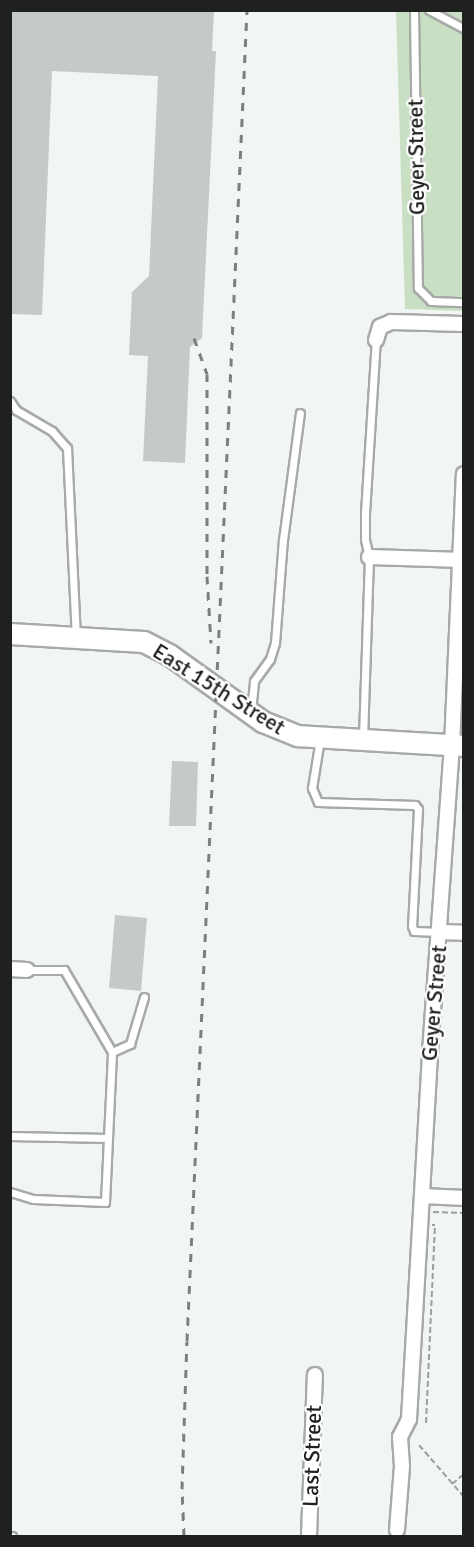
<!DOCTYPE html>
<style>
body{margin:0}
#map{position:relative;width:474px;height:1547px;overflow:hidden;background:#f2f6f2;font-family:Signika,sans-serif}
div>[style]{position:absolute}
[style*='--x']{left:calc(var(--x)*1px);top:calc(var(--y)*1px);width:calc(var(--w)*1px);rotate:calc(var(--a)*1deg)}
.green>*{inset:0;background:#c9dfc4}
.building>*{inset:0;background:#c6cac6}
.path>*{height:2px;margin-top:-1px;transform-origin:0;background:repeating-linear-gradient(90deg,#9ca09c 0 6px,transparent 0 9px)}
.roads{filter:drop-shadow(2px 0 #a7aaa7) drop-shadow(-2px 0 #a7aaa7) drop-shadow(0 2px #a7aaa7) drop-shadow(0 -2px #a7aaa7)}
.lane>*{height:7px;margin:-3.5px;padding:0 3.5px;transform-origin:3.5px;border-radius:3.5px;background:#fff}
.street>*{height:14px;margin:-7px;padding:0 7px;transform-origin:7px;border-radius:7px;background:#fff}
.secondary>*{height:20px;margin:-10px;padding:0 10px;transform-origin:10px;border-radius:10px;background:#fff}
.rail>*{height:3px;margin-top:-1.5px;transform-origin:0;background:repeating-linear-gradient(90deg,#7c7f7c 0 8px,transparent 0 16px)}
span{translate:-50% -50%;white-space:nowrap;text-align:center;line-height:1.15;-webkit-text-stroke:4.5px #fff;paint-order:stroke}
.street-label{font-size:22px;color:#1f211f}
.frame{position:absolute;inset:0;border:12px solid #1f211f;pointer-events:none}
</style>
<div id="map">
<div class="green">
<i style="clip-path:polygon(396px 11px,463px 11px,463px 311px,405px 309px)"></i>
</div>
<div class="building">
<i style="clip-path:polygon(10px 10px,214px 10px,212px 51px,216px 51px,202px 338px,190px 347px,185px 463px,143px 461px,148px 356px,129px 355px,132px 292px,149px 276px,158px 76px,52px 71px,42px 315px,10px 314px)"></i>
<i style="clip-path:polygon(172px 761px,198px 762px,196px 826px,169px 826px)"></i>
<i style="clip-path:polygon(115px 915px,147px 918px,141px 991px,109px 988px)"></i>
</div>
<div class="path">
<i style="--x:433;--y:1212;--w:31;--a:2"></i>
<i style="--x:426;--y:1423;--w:198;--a:-87.4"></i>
<i style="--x:435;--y:1225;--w:3;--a:180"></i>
<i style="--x:419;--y:1445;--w:69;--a:49.1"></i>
<i style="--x:452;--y:1484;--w:16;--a:-40"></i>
</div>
<div class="roads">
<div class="lane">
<i style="--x:414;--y:10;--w:278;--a:89.2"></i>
<i style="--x:418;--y:288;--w:18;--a:45"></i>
<i style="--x:431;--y:301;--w:33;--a:2"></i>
<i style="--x:429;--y:10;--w:40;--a:28"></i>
<i style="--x:10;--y:401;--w:11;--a:56"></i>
<i style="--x:16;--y:410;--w:42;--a:30.3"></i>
<i style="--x:52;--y:431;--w:23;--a:49"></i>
<i style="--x:67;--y:448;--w:189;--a:87.3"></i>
<i style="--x:251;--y:711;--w:30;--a:-84"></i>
<i style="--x:254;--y:681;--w:27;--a:-54"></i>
<i style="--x:270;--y:659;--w:17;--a:-73"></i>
<i style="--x:275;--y:643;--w:103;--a:-85.6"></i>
<i style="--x:283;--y:540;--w:128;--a:-82.4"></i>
<i style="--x:363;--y:738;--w:181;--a:-88.1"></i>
<i style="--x:369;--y:557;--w:18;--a:-103"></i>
<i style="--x:365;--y:539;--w:26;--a:-90"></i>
<i style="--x:365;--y:513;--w:173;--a:-86.4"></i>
<i style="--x:320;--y:739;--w:50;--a:99.3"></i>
<i style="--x:312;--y:788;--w:15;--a:67"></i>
<i style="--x:318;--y:802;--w:97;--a:1.8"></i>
<i style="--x:415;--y:805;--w:5;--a:53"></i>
<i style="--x:418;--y:809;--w:117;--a:92.9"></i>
<i style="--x:412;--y:926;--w:5;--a:68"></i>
<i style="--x:414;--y:931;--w:26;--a:2"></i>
<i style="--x:112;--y:1052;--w:20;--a:-24"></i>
<i style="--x:130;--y:1044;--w:49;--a:-73.4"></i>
<i style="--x:10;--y:1136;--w:98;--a:1.2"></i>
<i style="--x:10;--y:1192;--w:24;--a:17"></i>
<i style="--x:33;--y:1199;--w:72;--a:2.4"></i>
<i style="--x:105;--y:1202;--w:150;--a:-87.3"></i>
<i style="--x:112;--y:1052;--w:95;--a:-120.3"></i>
<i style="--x:64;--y:970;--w:37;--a:180"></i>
<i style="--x:10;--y:1536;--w:2;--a:0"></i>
</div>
<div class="street">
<i style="--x:376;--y:340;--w:14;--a:-73"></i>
<i style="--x:380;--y:327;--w:12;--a:-24"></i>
<i style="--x:391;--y:322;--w:73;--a:1.6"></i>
<i style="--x:369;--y:557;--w:95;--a:1.8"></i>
<i style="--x:440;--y:932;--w:24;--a:2"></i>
<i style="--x:10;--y:969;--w:17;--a:3"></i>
<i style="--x:423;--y:1196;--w:41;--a:2.8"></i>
<i style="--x:397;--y:1530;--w:64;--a:-85.5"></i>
<i style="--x:402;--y:1466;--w:29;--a:-94"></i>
<i style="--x:400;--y:1437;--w:20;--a:-63"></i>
<i style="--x:409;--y:1419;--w:368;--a:-86.7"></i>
<i style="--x:430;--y:1052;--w:307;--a:-85.9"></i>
<i style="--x:452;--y:746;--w:272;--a:-87.5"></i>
<i style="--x:309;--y:1536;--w:161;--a:-87.9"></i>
</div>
<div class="secondary">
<i style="--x:10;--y:634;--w:134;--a:3.4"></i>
<i style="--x:144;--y:642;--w:30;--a:27"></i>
<i style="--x:171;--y:656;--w:113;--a:35.7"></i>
<i style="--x:263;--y:722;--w:38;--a:22"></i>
<i style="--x:298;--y:736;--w:166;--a:3.4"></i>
</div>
</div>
<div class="rail">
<i style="--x:194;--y:338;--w:38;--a:70"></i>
<i style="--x:207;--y:374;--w:202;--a:90"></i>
<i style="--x:207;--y:576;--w:67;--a:86.6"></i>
<i style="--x:184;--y:1536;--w:47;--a:-92.4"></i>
<i style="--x:182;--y:1489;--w:148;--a:-88.1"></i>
<i style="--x:187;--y:1341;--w:1332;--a:-87.42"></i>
</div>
<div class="street-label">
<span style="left:416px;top:157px;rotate:-91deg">Geyer Street</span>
<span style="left:219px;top:689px;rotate:32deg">East 15th Street</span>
<span style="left:434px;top:1003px;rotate:-85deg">Geyer Street</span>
<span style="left:312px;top:1456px;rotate:-88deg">Last Street</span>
</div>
<div class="frame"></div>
</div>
